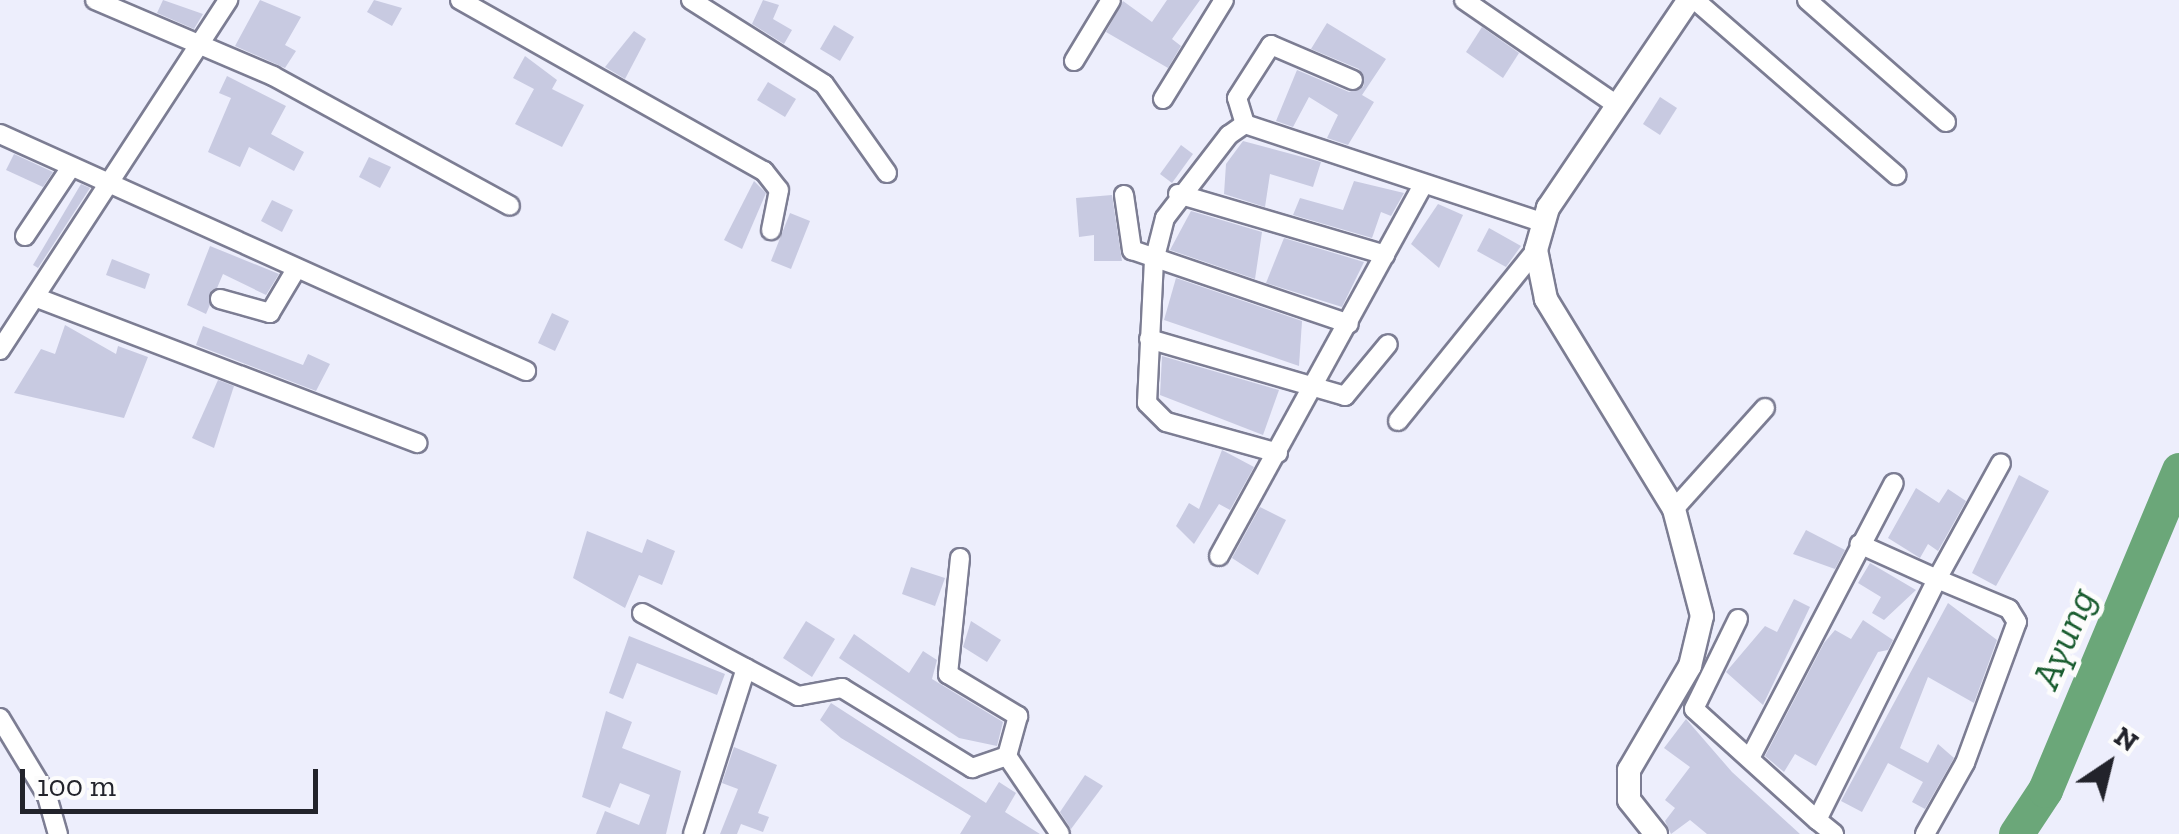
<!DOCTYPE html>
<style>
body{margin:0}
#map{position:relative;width:2179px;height:834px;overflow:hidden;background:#edeefc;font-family:"Zilla Slab",serif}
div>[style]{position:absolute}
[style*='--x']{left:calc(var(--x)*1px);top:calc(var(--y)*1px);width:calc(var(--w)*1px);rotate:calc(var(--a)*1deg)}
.river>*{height:35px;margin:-17.5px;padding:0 17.5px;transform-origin:17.5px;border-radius:17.5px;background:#6ba779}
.building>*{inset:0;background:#c8cae1}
.roads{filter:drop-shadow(2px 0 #7c7d93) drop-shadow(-2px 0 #7c7d93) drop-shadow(0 2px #7c7d93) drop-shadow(0 -2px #7c7d93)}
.minor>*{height:18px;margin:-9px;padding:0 9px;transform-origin:9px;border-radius:9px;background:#fff}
.tertiary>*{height:22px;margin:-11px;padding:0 11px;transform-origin:11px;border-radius:11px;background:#fff}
span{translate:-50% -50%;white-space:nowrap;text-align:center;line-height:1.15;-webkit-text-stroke:10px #fcfcfc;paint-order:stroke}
.water-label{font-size:40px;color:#195c2f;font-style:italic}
.north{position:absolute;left:2059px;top:714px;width:100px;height:100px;-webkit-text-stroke:8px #fcfcfc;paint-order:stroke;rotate:35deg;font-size:28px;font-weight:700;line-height:40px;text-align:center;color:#22232b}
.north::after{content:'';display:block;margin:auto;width:35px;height:45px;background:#22232b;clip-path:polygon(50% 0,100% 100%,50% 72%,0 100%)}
.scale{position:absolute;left:20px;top:769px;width:298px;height:45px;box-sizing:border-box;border:5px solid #22232b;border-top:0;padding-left:12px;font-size:30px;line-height:35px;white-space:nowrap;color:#22232b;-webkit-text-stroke:8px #fcfcfc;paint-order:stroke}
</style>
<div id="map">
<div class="river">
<i style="--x:2016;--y:834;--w:53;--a:-56.6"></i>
<i style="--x:2045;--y:790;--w:347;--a:-67.3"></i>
</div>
<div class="building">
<i style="clip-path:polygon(163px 0,203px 14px,194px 29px,157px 13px)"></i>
<i style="clip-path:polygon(260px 0,301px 17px,285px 45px,296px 51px,285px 68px,235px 46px)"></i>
<i style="clip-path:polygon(374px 0,402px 8px,392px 26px,367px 12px)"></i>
<i style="clip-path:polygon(763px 0,779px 5px,773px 19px,792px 30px,784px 44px,752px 24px)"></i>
<i style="clip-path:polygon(1167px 0,1200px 0,1172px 39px,1181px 46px,1168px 68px,1106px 32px,1123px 1px,1152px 22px)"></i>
<i style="clip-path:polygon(1327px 23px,1386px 59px,1362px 95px,1374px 102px,1348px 145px,1327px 138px,1338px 115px,1309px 97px,1293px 127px,1276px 121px,1297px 70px,1349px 92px,1364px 86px,1359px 69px,1311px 49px)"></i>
<i style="clip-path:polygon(834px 25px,854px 37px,840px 61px,820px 49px)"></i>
<i style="clip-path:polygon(1482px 27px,1519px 53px,1503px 78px,1466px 52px)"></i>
<i style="clip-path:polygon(634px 31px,646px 39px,625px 79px,605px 67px)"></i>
<i style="clip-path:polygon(525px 56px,557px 80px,552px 89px,584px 105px,562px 147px,515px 124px,534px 89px,513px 78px)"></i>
<i style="clip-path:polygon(227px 76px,286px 106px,271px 134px,304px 152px,294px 171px,249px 147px,240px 167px,208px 152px,231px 98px,219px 93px)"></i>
<i style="clip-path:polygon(768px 82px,796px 99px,785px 117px,757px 100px)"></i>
<i style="clip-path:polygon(1660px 97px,1677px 108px,1660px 135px,1643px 124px)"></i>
<i style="clip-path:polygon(1243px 141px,1321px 162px,1313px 187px,1270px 174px,1265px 207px,1224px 194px,1226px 164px)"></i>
<i style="clip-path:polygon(1181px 145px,1193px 154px,1172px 183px,1160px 174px)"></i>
<i style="clip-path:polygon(14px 154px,53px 172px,43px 187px,6px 170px)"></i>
<i style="clip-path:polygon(369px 157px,391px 167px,380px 188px,359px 177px)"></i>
<i style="clip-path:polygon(754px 181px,766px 193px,742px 249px,724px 240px)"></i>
<i style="clip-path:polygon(1354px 181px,1404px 193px,1391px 216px,1381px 212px,1372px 238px,1293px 215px,1300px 198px,1343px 210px)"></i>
<i style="clip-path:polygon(81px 184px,90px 188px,38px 268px,33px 265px)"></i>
<i style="clip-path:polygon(1112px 195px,1122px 261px,1094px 261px,1094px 235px,1079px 237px,1076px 198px)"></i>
<i style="clip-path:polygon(272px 200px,293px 210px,282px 232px,261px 221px)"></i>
<i style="clip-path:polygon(1438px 204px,1463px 215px,1439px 268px,1411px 244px)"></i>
<i style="clip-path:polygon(1191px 211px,1262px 232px,1255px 279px,1170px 250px)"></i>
<i style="clip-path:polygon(790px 213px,810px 221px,791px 269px,771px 261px)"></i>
<i style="clip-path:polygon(1489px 228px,1521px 246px,1506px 267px,1477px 251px)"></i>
<i style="clip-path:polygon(1284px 238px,1364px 262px,1342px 307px,1266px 283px)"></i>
<i style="clip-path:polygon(210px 246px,279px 274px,266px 295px,223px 274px,206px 314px,187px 305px)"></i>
<i style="clip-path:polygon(112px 259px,150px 274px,145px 289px,106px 275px)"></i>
<i style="clip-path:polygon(1176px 278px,1302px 321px,1299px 366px,1164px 320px)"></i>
<i style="clip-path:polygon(552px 313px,569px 321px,555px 351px,538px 343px)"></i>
<i style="clip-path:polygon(65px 325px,116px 354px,118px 346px,148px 357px,124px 418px,14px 393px,41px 349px,55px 354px)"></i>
<i style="clip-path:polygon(203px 326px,303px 365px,308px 354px,330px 364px,316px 391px,196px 345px)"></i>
<i style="clip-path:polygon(1162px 356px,1279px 390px,1263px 435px,1160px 395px)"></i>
<i style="clip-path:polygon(218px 380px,234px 386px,214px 448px,192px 438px)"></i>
<i style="clip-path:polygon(1222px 450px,1254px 467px,1230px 510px,1219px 504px,1194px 544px,1176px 526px,1189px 503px,1199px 509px)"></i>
<i style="clip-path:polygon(2019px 475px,2049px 491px,1996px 586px,1972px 573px)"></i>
<i style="clip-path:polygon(1916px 488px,1939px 503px,1948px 489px,1966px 501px,1938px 551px,1928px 544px,1920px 558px,1888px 538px)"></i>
<i style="clip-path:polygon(1260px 507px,1286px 520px,1258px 575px,1232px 558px)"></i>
<i style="clip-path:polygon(1806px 530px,1845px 550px,1835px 569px,1793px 554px)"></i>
<i style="clip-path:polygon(587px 531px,642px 553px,647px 539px,675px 551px,662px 585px,639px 575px,625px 608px,573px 578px)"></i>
<i style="clip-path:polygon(1870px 563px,1916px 590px,1884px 620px,1872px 613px,1881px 597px,1858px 583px)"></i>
<i style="clip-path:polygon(911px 567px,945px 578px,935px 606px,902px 594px)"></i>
<i style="clip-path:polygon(1794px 599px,1810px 607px,1763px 705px,1726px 672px,1765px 626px,1777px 632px)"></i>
<i style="clip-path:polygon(1948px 603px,1997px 640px,1974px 703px,1928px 677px,1900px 748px,1928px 763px,1938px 744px,1954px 758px,1925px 809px,1912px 802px,1923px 782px,1888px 763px,1862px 812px,1841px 801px)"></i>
<i style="clip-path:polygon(1863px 620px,1893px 640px,1888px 650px,1878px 652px,1816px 766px,1795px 754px,1784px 772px,1765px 756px,1824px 643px,1835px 630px,1851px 639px)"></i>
<i style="clip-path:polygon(806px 621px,835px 639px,812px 677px,783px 658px)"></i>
<i style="clip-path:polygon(971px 621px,1001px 640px,987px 662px,963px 647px)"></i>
<i style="clip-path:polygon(854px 634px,909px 673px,923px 651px,937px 660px,932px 679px,1003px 722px,997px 746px,959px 738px,839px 658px)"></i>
<i style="clip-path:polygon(629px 636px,725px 674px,717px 695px,637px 663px,623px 699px,609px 693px)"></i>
<i style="clip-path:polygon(831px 703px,986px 803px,999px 782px,1016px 793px,1005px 812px,1040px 834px,960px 834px,971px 816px,841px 738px,820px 720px)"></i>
<i style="clip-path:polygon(606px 711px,632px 722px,622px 748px,681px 771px,666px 834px,596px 834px,605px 811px,639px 825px,650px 795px,620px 783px,610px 808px,582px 797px)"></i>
<i style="clip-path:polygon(1686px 719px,1732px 772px,1800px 834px,1707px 834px,1690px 820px,1671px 834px,1665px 821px,1675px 808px,1665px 800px,1690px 767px,1664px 748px)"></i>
<i style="clip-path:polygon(734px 747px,777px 765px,758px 813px,769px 817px,763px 832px,741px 824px,737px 834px,720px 834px,738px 789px,722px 783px)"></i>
<i style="clip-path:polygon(1085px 775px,1103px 786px,1071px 829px,1060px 812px)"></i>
</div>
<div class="roads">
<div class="minor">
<i style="--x:95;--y:0;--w:194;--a:23.1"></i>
<i style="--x:273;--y:76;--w:270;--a:28.7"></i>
<i style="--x:460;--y:0;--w:349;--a:29.4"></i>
<i style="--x:764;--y:171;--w:24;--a:52"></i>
<i style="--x:779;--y:190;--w:41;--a:101.3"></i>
<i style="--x:691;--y:0;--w:157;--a:32.3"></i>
<i style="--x:824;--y:84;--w:109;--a:54.7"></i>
<i style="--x:1464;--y:0;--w:187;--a:34.5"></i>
<i style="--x:1695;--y:0;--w:267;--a:41"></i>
<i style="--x:1807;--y:0;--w:185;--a:41.3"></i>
<i style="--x:1074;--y:61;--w:71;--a:-58.8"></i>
<i style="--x:1163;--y:99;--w:116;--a:-58.4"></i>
<i style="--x:1245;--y:124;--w:27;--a:-107"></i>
<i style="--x:1237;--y:98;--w:63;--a:-57.3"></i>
<i style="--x:1271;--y:45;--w:89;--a:23.1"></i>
<i style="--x:0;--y:134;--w:577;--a:24.25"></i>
<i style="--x:1178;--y:194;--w:216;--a:16.4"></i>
<i style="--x:1124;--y:195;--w:56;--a:81.7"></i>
<i style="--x:1132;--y:250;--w:229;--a:18.8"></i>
<i style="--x:25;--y:236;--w:83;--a:-56.3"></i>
<i style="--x:40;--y:299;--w:404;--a:20.9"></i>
<i style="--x:220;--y:299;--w:52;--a:15.6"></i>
<i style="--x:270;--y:313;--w:49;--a:-59.2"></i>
<i style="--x:1149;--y:339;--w:204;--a:16.2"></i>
<i style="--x:1345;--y:396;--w:67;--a:-50.4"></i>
<i style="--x:0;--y:350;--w:418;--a:-56.9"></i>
<i style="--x:1398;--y:421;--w:220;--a:-51.1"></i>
<i style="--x:1278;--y:453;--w:116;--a:-164.5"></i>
<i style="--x:1166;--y:422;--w:27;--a:-135"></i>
<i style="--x:1147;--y:403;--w:142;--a:-87.2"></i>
<i style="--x:1154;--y:261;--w:44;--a:-75.7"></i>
<i style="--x:1165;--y:218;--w:105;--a:-52.4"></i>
<i style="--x:1229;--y:135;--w:19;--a:-35"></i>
<i style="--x:1245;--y:124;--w:313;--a:18.3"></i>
<i style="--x:1674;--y:509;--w:136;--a:-48"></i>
<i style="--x:1219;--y:556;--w:422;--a:-61.2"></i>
<i style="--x:960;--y:558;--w:117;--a:95.9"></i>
<i style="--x:948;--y:674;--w:82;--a:31"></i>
<i style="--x:1018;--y:716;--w:41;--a:105.4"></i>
<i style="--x:1007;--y:756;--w:94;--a:55.8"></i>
<i style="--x:642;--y:613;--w:177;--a:28"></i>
<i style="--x:798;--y:696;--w:45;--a:-10.3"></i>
<i style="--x:842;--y:688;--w:153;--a:31.6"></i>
<i style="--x:972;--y:768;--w:37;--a:-19"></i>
<i style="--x:1738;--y:619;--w:100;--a:116.1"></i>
<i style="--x:1694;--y:709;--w:166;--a:42.1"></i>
<i style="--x:1817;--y:820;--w:269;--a:-63.5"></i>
<i style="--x:1937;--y:579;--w:85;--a:-155.8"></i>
<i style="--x:0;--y:718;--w:91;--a:58.9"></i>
<i style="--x:47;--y:796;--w:40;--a:74"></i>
<i style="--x:1750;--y:758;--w:310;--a:-62.4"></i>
<i style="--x:1817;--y:820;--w:22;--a:39"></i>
<i style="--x:693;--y:834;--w:174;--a:-72.3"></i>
<i style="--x:1925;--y:834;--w:81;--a:-60.6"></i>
<i style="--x:1965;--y:763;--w:150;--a:-69.8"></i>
<i style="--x:2017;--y:622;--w:15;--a:-122"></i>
<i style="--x:2009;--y:609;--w:78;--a:-157.4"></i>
<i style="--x:1937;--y:579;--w:132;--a:-61.1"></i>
</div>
<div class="tertiary">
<i style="--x:1656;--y:834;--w:43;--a:-128.5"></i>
<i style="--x:1629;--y:800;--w:30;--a:-90"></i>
<i style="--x:1629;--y:770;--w:121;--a:-59.6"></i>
<i style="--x:1690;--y:666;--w:51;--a:-76.5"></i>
<i style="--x:1702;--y:616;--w:111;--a:-104.7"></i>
<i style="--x:1674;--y:509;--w:246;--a:-121.4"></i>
<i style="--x:1546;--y:299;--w:50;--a:-101.5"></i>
<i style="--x:1536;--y:250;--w:44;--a:-74.1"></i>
<i style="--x:1548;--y:208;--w:251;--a:-55.9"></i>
</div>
</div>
<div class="water-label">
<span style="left:2063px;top:638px;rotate:-67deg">Ayung</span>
</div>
<div class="north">N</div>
<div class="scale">100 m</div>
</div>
